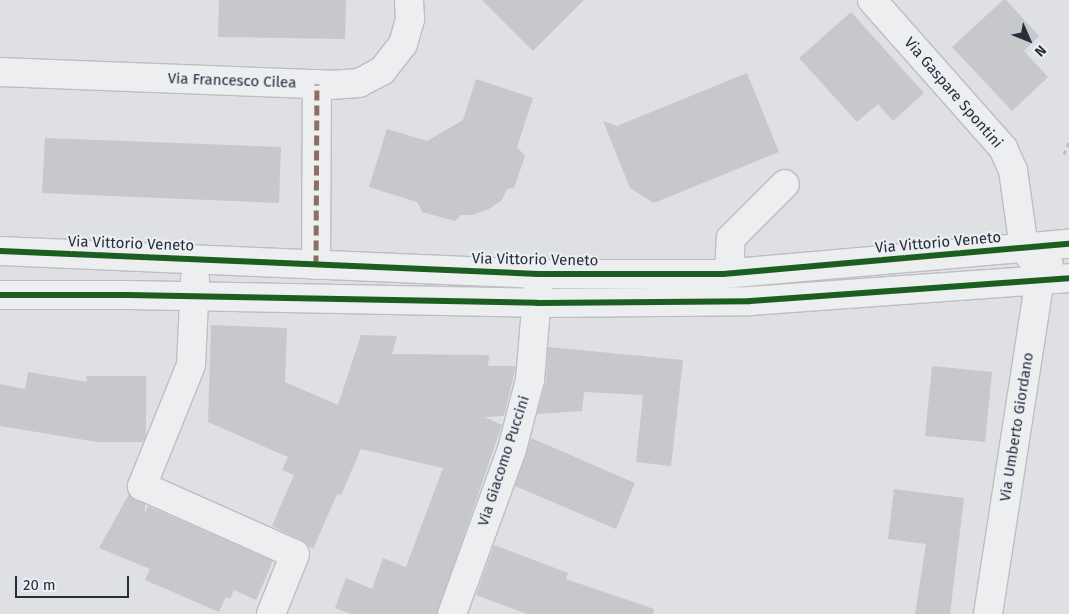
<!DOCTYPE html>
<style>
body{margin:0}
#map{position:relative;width:1069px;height:614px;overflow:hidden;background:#dee0e3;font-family:"Fira Sans",sans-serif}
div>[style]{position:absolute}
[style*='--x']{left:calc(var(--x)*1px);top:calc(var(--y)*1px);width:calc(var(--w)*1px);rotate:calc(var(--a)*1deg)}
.building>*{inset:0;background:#c6c8cb}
.path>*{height:3px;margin-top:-1.5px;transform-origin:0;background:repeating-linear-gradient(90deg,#bdbec2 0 4px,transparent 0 8px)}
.roads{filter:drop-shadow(1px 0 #bcbec1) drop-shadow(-1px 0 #bcbec1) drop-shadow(0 1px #bcbec1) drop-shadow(0 -1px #bcbec1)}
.minor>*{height:28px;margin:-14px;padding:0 14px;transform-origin:14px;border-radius:14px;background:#edeef0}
.quiet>*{height:5px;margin-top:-2.5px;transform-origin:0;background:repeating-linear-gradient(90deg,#8d6e63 0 10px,transparent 0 15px)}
.cycleway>*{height:6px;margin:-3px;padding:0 3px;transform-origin:3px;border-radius:3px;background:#1b5e20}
span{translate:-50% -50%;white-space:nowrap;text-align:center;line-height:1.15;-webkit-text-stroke:4px #ebeef3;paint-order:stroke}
.street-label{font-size:15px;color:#272d3a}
.north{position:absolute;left:1004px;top:15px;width:50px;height:50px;-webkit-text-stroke:4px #ebeef3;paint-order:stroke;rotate:134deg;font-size:14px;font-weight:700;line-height:20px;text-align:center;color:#272d3a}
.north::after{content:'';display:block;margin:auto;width:18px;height:22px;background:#272d3a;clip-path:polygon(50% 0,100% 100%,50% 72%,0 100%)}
.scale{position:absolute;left:15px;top:576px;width:114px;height:22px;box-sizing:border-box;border:2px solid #272d3a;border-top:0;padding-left:6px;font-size:15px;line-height:18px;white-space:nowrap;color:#272d3a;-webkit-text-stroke:4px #ebeef3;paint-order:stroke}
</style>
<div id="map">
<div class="building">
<i style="clip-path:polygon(219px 0,346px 0,345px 39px,218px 37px)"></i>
<i style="clip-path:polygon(482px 0,584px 0,533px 51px)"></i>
<i style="clip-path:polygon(1003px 0,1006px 0,1039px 36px,1024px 51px,1048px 77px,1012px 111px,952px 47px)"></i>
<i style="clip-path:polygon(851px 12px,924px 93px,893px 121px,878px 104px,857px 122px,799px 58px)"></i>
<i style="clip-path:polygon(747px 73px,779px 152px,654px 203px,630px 188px,603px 121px,617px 126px)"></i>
<i style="clip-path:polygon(476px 79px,533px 98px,517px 147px,525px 156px,514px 188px,507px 189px,502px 200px,489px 209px,472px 215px,461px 215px,455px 221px,422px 212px,417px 202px,369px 187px,387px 129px,427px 141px,463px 120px)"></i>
<i style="clip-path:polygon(45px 138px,281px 147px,279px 203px,42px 193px)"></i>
<i style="clip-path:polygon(211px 325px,287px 328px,285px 382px,338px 405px,361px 335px,397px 336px,392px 354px,489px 355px,488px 366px,516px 366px,504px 416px,484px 417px,502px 425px,437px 614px,352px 614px,335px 608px,346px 578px,372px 589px,383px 558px,406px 567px,443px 468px,361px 449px,341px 495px,337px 494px,313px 549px,301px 540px,272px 526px,294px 475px,282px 470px,288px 457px,208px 422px)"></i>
<i style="clip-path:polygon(548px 347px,683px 360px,671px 466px,636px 462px,643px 395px,584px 392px,582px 411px,537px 414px,546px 381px)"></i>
<i style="clip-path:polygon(932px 366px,992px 372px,985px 442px,925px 436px)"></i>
<i style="clip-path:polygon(28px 372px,87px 382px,86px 376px,146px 376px,146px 436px,143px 442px,97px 442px,0 426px,0 384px,25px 389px)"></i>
<i style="clip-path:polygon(531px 438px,635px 483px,616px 529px,515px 486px)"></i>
<i style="clip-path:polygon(894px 489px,964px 498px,950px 614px,915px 614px,926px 544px,888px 539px)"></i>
<i style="clip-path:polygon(129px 494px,145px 504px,145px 513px,148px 506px,273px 561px,256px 600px,234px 590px,230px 599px,226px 597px,219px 612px,145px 580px,150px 569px,99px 548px)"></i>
<i style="clip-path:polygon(494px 545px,568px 573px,566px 579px,654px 609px,653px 614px,527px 614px,476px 595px)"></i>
</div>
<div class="path">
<i style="--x:1064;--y:154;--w:13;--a:-67"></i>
</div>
<div class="roads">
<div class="minor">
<i style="--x:872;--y:0;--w:198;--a:48.5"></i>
<i style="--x:1003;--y:148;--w:24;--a:66"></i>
<i style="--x:1013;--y:170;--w:79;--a:82"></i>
<i style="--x:1024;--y:248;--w:19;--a:55"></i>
<i style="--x:0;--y:72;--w:331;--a:2.2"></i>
<i style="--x:331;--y:85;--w:28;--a:-4"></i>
<i style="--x:359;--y:83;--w:26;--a:-28"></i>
<i style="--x:382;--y:71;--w:34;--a:-52"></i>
<i style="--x:403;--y:44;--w:26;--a:-74"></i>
<i style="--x:410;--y:19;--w:19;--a:-93"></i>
<i style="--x:0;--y:251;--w:539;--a:2.44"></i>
<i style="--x:539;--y:274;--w:184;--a:0"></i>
<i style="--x:723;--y:274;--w:347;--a:-5"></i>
<i style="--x:316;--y:265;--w:181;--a:-89.7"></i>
<i style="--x:729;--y:273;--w:35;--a:-87"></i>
<i style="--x:731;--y:238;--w:76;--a:-45"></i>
<i style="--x:195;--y:278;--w:87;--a:92.6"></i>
<i style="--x:191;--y:365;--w:131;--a:112"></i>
<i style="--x:142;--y:486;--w:167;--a:24"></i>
<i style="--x:295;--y:554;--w:65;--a:111.8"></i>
<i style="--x:0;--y:295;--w:128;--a:0"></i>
<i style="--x:128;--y:295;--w:409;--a:1.1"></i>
<i style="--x:537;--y:303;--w:213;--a:-0.5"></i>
<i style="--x:750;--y:301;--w:320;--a:-4.1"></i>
<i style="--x:452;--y:614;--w:176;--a:-70"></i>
<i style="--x:512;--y:449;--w:71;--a:-75.4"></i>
<i style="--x:530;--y:380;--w:95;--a:-85.2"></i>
<i style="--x:988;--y:614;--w:338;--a:-81.2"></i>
<i style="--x:1040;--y:280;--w:18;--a:-61"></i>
</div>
</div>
<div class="quiet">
<i style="--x:316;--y:265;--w:181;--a:-89.7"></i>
</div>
<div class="cycleway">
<i style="--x:0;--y:251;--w:539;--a:2.44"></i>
<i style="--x:539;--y:274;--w:184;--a:0"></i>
<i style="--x:723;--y:274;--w:347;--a:-5"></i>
<i style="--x:0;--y:295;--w:128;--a:0"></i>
<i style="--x:128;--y:295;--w:409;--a:1.1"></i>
<i style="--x:537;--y:303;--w:213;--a:-0.5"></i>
<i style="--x:750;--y:301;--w:320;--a:-4.1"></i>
</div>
<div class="street-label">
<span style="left:232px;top:81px;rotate:2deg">Via Francesco Cilea</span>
<span style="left:953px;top:93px;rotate:49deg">Via Gaspare Spontini</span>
<span style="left:938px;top:243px;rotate:-5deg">Via Vittorio Veneto</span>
<span style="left:131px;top:244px;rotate:2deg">Via Vittorio Veneto</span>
<span style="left:535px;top:260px;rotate:1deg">Via Vittorio Veneto</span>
<span style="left:1017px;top:427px;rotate:-81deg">Via Umberto Giordano</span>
<span style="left:504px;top:461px;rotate:-72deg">Via Giacomo Puccini</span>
</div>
<div class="north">N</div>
<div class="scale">20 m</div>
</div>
